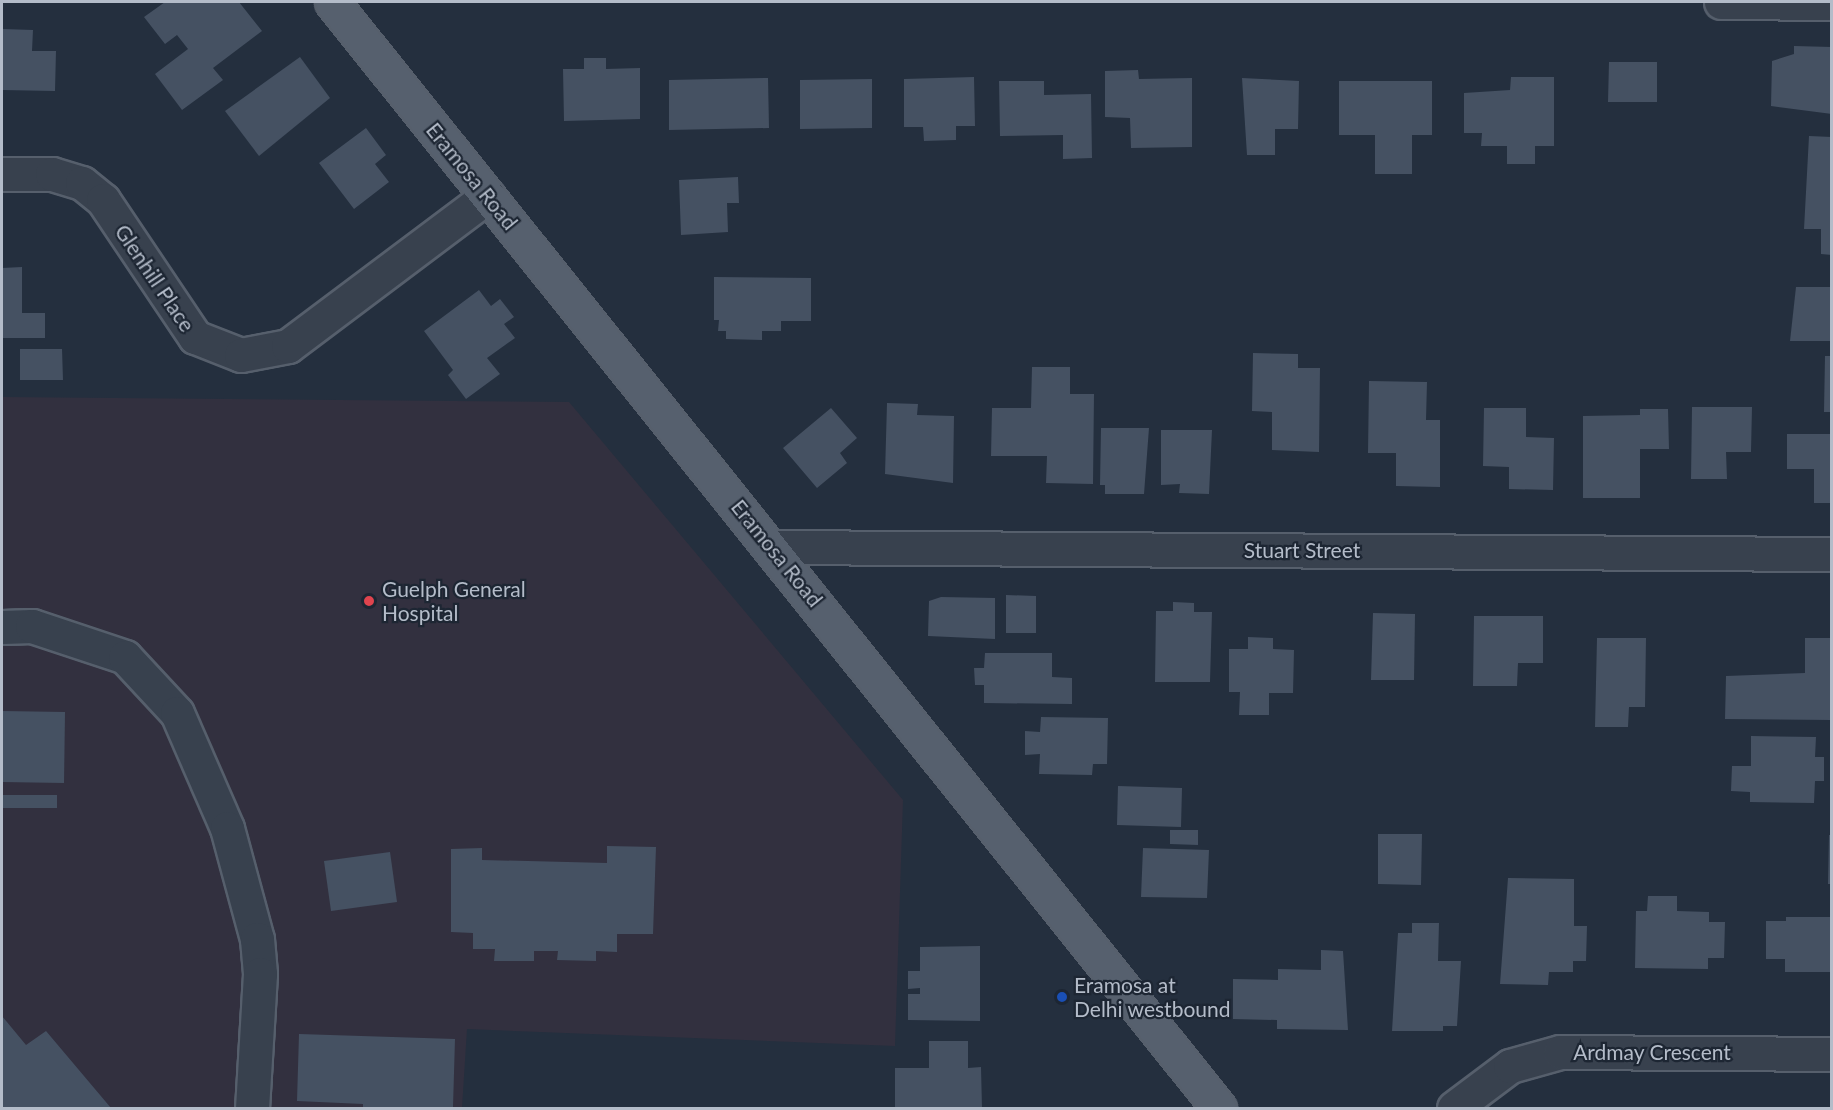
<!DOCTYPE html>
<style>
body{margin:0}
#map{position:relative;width:1833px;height:1110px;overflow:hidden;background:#242f3e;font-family:Lato,sans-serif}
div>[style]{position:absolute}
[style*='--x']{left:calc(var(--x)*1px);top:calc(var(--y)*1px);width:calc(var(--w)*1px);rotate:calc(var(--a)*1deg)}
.medical>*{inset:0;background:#32303f}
.building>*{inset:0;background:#455162}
.roads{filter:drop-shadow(2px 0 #565f6c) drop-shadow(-2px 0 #565f6c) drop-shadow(0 2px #565f6c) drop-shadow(0 -2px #565f6c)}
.minor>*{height:33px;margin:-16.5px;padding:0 16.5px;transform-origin:16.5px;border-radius:16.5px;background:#38414e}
.major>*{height:33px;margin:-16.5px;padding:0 16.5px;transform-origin:16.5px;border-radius:16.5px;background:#56606e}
.dots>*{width:16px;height:16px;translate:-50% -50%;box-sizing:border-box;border:3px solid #1d2633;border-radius:50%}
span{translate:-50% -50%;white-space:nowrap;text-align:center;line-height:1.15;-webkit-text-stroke:4.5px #1d2633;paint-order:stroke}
.street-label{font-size:21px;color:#b4bcc9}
.poi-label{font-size:21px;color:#b4bcc9}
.left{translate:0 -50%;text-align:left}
.frame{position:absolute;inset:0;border:3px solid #b4bcc9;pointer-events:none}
</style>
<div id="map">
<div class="medical">
<i style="clip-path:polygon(2px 397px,569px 402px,903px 800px,895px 1046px,467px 1029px,462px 1108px,2px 1108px)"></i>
</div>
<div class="building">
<i style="clip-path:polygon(165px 2px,239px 2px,262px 31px,213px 68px,223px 80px,182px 110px,155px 74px,188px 49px,177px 35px,165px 44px,144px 17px)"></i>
<i style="clip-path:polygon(2px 29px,33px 30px,32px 51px,56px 51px,55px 91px,2px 90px)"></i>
<i style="clip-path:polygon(1794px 46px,1832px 47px,1832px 114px,1771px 106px,1772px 61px,1794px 54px)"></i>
<i style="clip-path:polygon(300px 57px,330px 98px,259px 156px,225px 111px)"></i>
<i style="clip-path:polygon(584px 58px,606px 58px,606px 69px,640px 68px,640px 119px,564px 121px,563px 69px,584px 69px)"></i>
<i style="clip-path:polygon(1609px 62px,1657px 62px,1657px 102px,1608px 102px)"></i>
<i style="clip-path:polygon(1138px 70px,1139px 79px,1192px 78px,1192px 147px,1131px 148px,1130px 118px,1105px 117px,1105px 71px)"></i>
<i style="clip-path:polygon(974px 77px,975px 126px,956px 126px,956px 140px,924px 141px,923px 127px,904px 127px,904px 79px)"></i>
<i style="clip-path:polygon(1511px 77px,1554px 77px,1554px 146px,1535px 146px,1535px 164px,1507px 164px,1507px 146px,1481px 146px,1482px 133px,1464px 133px,1464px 93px,1510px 90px)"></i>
<i style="clip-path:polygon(768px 78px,769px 128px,669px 130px,669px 80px)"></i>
<i style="clip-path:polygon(1242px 78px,1299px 81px,1298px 129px,1275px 129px,1275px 155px,1247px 155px)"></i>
<i style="clip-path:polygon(872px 79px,872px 128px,800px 129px,800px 80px)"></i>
<i style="clip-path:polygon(999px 81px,1044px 81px,1044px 95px,1091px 94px,1092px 158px,1063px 159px,1063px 135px,1000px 136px)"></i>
<i style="clip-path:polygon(1339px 81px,1432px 81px,1432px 135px,1412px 135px,1412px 174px,1375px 174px,1375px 135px,1339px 135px)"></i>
<i style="clip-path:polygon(366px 128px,386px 155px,375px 164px,389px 182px,354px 209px,319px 163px)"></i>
<i style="clip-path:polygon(1809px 136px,1832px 137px,1832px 255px,1821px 254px,1821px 229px,1804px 229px)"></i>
<i style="clip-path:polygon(738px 177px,739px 203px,727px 203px,728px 232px,681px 235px,679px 180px)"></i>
<i style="clip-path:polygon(22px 267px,22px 313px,45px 313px,45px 338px,2px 338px,2px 268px)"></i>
<i style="clip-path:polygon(714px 277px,811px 278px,811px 321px,781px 321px,781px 331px,762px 331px,762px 340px,726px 339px,726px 331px,718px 331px,719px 320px,714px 320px)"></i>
<i style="clip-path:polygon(1796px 287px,1832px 287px,1832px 341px,1790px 341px)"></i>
<i style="clip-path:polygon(479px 290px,491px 306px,500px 299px,514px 317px,504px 324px,515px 338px,487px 358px,500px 374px,466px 399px,448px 375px,453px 370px,424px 331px)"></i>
<i style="clip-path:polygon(20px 349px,62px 349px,63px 380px,20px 380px)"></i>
<i style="clip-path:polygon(1253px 353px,1298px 354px,1298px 368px,1320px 368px,1319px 452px,1272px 450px,1272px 412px,1252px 411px)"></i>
<i style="clip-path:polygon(1825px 356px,1832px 356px,1832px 412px,1824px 412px)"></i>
<i style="clip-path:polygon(1032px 367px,1070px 367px,1070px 394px,1094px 394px,1093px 484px,1046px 483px,1047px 456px,991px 456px,992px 408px,1031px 408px)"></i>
<i style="clip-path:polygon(1369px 381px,1427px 382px,1426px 420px,1440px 420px,1440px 487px,1396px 486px,1396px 453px,1368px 453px)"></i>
<i style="clip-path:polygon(887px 403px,918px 404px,917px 415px,954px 416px,953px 483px,885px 474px)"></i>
<i style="clip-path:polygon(1692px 407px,1752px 407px,1751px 452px,1726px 452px,1727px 479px,1691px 479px)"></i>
<i style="clip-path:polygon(831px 408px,857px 438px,840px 453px,847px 463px,817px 488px,783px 448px)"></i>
<i style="clip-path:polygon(1484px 408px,1526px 408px,1526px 437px,1554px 438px,1553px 490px,1509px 489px,1509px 467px,1483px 466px)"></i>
<i style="clip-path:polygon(1640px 409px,1668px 409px,1669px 449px,1640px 449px,1640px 498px,1583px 498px,1583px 416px,1640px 415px)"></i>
<i style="clip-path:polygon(1101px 428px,1149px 428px,1144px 494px,1105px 494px,1105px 485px,1100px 485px)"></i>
<i style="clip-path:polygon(1161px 430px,1212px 430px,1209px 494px,1179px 493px,1180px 484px,1161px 485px)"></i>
<i style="clip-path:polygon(1787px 434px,1832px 434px,1832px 503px,1814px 503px,1814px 469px,1787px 469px)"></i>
<i style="clip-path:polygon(1006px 595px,1036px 596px,1036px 633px,1006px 633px)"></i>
<i style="clip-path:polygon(941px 597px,995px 598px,995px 639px,928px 636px,929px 601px)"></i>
<i style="clip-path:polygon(1173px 602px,1194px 603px,1194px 612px,1212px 612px,1210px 682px,1155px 682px,1156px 611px,1173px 611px)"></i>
<i style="clip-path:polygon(1373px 613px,1415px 614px,1414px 680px,1371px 680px)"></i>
<i style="clip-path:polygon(1474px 616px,1543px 616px,1543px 663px,1518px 663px,1517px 686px,1473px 686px)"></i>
<i style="clip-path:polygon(1248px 637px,1273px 638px,1273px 649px,1294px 650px,1293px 693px,1269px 693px,1269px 715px,1239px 715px,1240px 692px,1229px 692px,1229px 649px,1248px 649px)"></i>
<i style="clip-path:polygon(1597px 638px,1646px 638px,1645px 707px,1629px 707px,1628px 727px,1595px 727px)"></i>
<i style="clip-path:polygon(1805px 638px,1832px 638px,1832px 720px,1725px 719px,1726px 676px,1805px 673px)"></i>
<i style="clip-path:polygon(985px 653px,1052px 653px,1052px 677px,1072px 678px,1072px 704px,984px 703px,984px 685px,975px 685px,974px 668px,984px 668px)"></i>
<i style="clip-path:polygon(2px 711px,65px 712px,64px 783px,2px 782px)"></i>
<i style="clip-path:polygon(1041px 717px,1108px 718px,1107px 764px,1093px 764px,1092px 775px,1039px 774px,1040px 754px,1025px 755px,1025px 731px,1040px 732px)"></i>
<i style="clip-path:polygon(1751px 736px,1816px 737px,1815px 757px,1824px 757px,1824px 781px,1815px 781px,1814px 803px,1750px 802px,1750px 792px,1731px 791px,1732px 766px,1751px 766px)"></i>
<i style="clip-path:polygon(1118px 786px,1182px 788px,1181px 827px,1117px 825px)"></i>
<i style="clip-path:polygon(3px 795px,57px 795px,57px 808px,2px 808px)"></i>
<i style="clip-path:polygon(1170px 830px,1198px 830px,1198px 845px,1170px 844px)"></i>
<i style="clip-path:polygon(1378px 834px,1422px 834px,1421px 885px,1378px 884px)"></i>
<i style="clip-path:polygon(1829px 835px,1832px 835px,1832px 884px,1828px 884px)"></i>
<i style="clip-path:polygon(607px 846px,656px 847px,653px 934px,617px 934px,617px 952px,596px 951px,596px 961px,557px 960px,558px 951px,534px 951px,534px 961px,494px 961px,495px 949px,473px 949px,473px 933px,451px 932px,451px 849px,482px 848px,482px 860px,607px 863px)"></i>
<i style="clip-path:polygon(1143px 848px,1209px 850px,1207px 898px,1141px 897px)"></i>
<i style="clip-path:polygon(390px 852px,397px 902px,331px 911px,324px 861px)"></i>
<i style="clip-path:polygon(1508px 878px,1574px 879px,1574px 926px,1587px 926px,1586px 961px,1573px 961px,1573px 972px,1549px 972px,1548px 985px,1500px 984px)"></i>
<i style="clip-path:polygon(1648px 896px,1677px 896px,1677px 911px,1709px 912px,1709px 922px,1725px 922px,1724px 958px,1708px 958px,1708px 969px,1635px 968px,1636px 911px,1647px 911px)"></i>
<i style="clip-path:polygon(1786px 917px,1832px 917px,1832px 972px,1785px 972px,1785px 959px,1766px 959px,1766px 921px,1786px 921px)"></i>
<i style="clip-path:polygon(1412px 923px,1439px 923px,1438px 961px,1461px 961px,1457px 1026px,1443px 1026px,1443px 1031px,1392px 1031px,1398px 933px,1412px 933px)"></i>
<i style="clip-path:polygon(980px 946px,980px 1021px,908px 1020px,908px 994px,920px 994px,920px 988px,908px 989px,908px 971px,920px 971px,920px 947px)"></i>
<i style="clip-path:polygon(1321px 950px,1343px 951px,1348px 1030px,1277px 1029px,1277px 1020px,1233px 1019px,1233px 979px,1278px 980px,1278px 969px,1321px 970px)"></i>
<i style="clip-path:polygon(2px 1016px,26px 1045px,46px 1031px,111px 1108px,2px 1108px)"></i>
<i style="clip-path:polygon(299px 1034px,455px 1039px,453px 1107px,363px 1108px,363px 1104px,297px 1101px)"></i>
<i style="clip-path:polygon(929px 1041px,968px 1041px,968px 1068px,981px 1067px,982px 1108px,895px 1108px,895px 1068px,929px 1068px)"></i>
</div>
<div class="roads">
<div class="minor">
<i style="--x:1721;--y:2;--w:111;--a:0.5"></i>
<i style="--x:2;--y:174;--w:50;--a:0"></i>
<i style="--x:52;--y:174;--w:31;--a:17"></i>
<i style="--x:82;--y:183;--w:27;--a:39"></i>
<i style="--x:103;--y:200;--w:165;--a:56.1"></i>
<i style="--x:195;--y:337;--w:49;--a:21.4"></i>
<i style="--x:241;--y:355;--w:48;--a:-10.8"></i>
<i style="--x:288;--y:346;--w:250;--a:-36.9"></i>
<i style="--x:773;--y:547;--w:1059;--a:0.38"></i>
<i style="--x:2;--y:627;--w:30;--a:-2"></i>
<i style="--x:32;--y:626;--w:98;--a:18.4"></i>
<i style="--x:125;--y:657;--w:76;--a:47.1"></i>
<i style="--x:177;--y:713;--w:125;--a:66.5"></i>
<i style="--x:227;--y:828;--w:115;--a:74.9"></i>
<i style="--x:257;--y:939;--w:35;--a:85"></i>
<i style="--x:260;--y:974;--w:134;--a:93.4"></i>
<i style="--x:1454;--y:1108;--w:70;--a:-36.9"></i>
<i style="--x:1510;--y:1066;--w:52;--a:-15.6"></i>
<i style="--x:1560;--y:1052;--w:272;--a:0.4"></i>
</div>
<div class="major">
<i style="--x:332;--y:2;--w:1418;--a:51.27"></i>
</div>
</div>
<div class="dots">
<i style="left:369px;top:601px;background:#e0444e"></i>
<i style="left:1062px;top:997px;background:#1a4fb4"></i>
</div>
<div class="street-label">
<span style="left:472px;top:176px;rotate:51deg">Eramosa Road</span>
<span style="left:155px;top:278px;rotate:56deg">Glenhill Place</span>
<span style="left:1302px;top:550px">Stuart Street</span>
<span style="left:777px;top:553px;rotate:51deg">Eramosa Road</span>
<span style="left:1652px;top:1052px">Ardmay Crescent</span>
</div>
<div class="poi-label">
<span class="left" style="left:382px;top:601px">Guelph General<br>Hospital</span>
<span class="left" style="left:1074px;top:997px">Eramosa at<br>Delhi westbound</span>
</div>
<div class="frame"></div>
</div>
